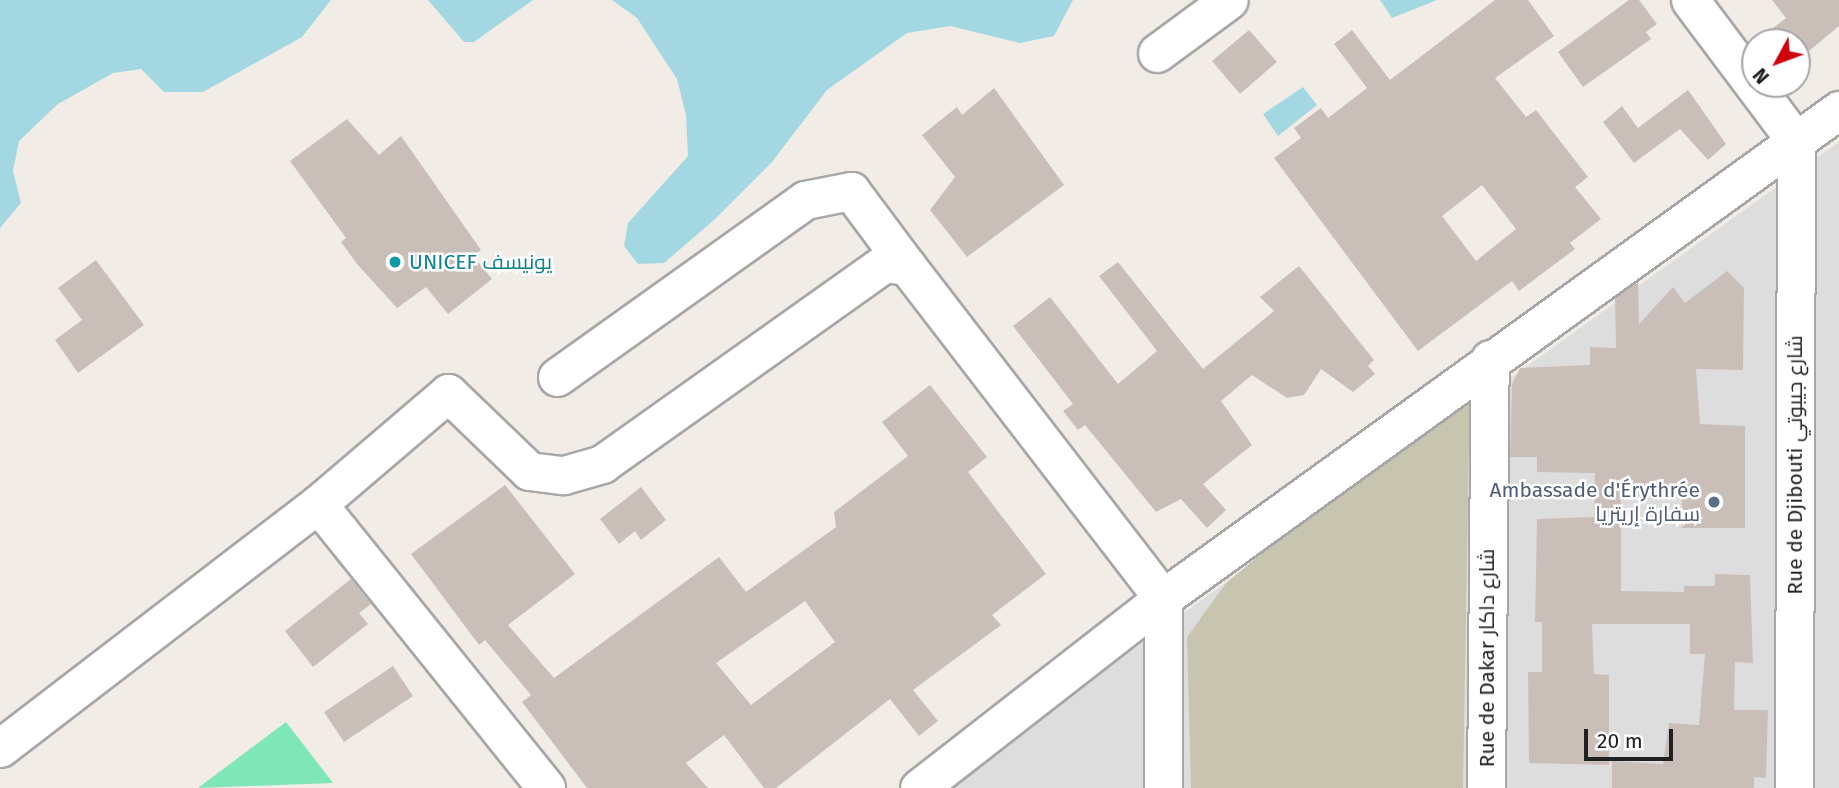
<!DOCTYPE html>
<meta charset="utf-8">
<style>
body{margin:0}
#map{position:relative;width:1839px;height:788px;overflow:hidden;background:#f1ede6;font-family:"Fira Sans",Cairo,sans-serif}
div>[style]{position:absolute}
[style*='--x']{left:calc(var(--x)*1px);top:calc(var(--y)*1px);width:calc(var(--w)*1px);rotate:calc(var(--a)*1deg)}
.residential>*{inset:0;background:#dedddd}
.construction>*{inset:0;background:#c7c5b0}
.pitch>*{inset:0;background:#7ee6b7}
.water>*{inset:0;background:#a3d8e2}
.building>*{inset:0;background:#cabfb8}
.roads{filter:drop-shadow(2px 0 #a7a7a7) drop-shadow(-2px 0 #a7a7a7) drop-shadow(0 2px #a7a7a7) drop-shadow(0 -2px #a7a7a7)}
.minor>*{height:37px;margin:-18.5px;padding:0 18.5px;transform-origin:18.5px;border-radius:18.5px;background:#fff}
.dots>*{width:19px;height:19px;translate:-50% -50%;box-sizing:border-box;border:4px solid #fff;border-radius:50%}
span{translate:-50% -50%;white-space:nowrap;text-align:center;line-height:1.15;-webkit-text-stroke:5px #fff;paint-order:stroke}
.culture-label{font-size:21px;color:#0d838f}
.left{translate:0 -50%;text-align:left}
.street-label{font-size:21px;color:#202020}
.service-label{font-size:21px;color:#4e5e75}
.right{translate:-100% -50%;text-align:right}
.north{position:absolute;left:1741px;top:28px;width:70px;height:70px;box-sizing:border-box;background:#fff;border:2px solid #a6a6a6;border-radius:50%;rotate:229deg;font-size:19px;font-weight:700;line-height:28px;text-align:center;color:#202020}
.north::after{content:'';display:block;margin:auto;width:24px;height:32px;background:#d0000d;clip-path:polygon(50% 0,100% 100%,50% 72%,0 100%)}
.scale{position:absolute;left:1584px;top:729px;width:89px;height:32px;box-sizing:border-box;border:4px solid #202020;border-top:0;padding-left:9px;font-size:21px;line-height:24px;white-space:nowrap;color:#202020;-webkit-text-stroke:5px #fff;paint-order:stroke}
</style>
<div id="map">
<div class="residential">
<i style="clip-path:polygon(1839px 142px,1839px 788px,940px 788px)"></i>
</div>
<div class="construction">
<i style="clip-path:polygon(1470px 382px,1463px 788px,1191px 788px,1187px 637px,1226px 583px)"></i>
</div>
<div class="pitch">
<i style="clip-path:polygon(286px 722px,333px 783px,198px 788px)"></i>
</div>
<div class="water">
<i style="clip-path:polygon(0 0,331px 0,302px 37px,203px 92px,164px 92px,141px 69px,113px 73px,58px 104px,19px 141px,13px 171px,21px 203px,0 228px)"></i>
<i style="clip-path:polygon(428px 0,533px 0,474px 42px,464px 42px)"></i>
<i style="clip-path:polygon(612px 0,1073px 0,1054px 36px,1020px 43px,950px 26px,907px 33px,827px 90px,772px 162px,714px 220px,664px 263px,638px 264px,624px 246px,628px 223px,688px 156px,686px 115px,677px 79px,637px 18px)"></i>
<i style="clip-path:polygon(1380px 0,1437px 0,1392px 18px)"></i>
<i style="clip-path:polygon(1303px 87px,1317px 105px,1278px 136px,1263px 114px)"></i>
</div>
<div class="building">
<i style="clip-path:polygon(evenodd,1495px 0,1528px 0,1554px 36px,1495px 78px,1526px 117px,1536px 110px,1588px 177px,1575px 187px,1601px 219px,1570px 243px,1575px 249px,1519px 291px,1512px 281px,1418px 351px,1274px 158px,1301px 138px,1294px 128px,1321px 108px,1328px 118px,1367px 88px,1334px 44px,1352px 30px,1390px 80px,1495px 0,1482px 185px,1516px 229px,1476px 261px,1442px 216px,1482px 185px)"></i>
<i style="clip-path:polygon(1629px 0,1639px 0,1657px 24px,1646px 32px,1651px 39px,1583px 87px,1558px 52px)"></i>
<i style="clip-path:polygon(1772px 0,1839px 0,1839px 26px,1797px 61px,1797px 42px,1755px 42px,1786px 18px)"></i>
<i style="clip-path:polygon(1249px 30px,1277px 62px,1240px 94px,1212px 61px)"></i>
<i style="clip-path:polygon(994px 88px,1064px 185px,967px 257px,930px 210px,955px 177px,922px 135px,957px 107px,962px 115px)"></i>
<i style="clip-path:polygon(1688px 90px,1726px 144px,1708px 160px,1680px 129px,1634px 163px,1603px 122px,1622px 106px,1638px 128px)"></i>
<i style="clip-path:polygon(347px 119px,379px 155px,401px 136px,481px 250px,473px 256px,492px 279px,448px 314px,426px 287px,397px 308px,357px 264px,341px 242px,346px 238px,290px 161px)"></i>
<i style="clip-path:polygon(96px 260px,144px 325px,78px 373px,55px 340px,82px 320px,58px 288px)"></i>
<i style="clip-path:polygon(1118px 262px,1203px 369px,1274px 311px,1260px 297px,1299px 266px,1374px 360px,1368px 366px,1375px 374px,1353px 392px,1321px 369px,1304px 395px,1287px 398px,1252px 375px,1221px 401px,1252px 445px,1203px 484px,1226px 510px,1207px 528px,1181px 499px,1156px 512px,1085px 425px,1078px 430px,1063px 411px,1073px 404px,1013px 326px,1050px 297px,1118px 384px,1157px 351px,1099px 276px)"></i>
<i style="clip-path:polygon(1727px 271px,1744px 288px,1743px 370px,1696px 369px,1700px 424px,1745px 426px,1745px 528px,1682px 528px,1682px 488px,1621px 487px,1621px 591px,1684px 592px,1684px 586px,1715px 586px,1715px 574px,1750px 575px,1753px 663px,1735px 662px,1734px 710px,1768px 710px,1766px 778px,1754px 777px,1754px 788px,1612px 788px,1612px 761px,1663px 764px,1669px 723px,1699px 725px,1705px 654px,1690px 654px,1690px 624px,1592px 624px,1594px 674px,1609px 675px,1609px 765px,1529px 763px,1528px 672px,1542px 672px,1542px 622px,1535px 622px,1537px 519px,1594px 517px,1595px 473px,1537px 472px,1537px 457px,1510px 457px,1512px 384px,1520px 368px,1590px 365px,1590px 347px,1616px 348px,1615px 298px,1628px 288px,1638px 283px,1639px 324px,1673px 287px,1685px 303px)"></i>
<i style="clip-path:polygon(evenodd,930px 385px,987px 457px,968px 472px,1046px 574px,992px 615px,1001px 625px,913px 690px,938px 721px,919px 736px,890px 699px,776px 788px,764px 788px,724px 735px,686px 763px,708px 788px,587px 788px,522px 702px,531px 695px,485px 640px,479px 645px,411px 554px,505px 485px,575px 574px,508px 625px,554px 678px,719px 557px,746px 592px,836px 527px,834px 512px,908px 456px,882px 422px,930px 385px,805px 601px,835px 642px,751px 705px,716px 663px,805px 601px)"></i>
<i style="clip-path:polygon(641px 487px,666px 520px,641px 540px,635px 531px,619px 544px,600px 519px)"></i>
<i style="clip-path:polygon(351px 579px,371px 604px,359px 613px,368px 624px,313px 667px,285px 631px)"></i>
<i style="clip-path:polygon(393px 666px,413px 696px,344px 742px,324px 712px)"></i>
</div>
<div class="roads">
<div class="minor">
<i style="--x:1690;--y:0;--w:176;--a:53.1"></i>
<i style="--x:1796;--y:141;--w:647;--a:90.18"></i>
<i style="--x:1157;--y:53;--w:89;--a:-36.4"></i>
<i style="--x:557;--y:377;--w:305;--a:-35.5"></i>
<i style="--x:805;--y:200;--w:47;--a:-11.1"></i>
<i style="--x:851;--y:191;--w:94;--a:53.3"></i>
<i style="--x:318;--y:504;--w:364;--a:51.2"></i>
<i style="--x:0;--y:748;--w:401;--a:-37.5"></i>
<i style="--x:318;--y:504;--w:171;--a:-40.5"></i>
<i style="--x:448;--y:393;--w:112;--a:43.9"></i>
<i style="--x:529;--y:471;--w:35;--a:7"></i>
<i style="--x:564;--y:475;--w:40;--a:-16"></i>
<i style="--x:602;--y:464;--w:347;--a:-35.4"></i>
<i style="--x:885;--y:263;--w:22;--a:8"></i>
<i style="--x:907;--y:266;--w:419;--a:52.4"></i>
<i style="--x:1163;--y:598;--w:190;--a:90"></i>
<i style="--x:919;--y:788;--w:309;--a:-37.9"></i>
<i style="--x:1163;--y:598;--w:834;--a:-35.83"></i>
<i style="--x:1486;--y:788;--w:429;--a:-89.5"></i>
</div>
</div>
<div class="dots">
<i style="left:395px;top:262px;background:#0f9aa8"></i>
<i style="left:1714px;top:502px;background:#5c6f8a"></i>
</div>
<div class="culture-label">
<span class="left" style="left:409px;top:262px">UNICEF يونيسف</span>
</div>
<div class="street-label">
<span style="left:1795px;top:465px;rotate:-90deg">Rue de Djibouti شارع جيبوتي</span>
<span style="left:1487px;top:658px;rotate:-90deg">Rue de Dakar شارع داكار</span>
</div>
<div class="service-label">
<span class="right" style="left:1700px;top:502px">Ambassade d'Érythrée<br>سفارة إريتريا</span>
</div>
<div class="north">N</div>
<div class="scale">20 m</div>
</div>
